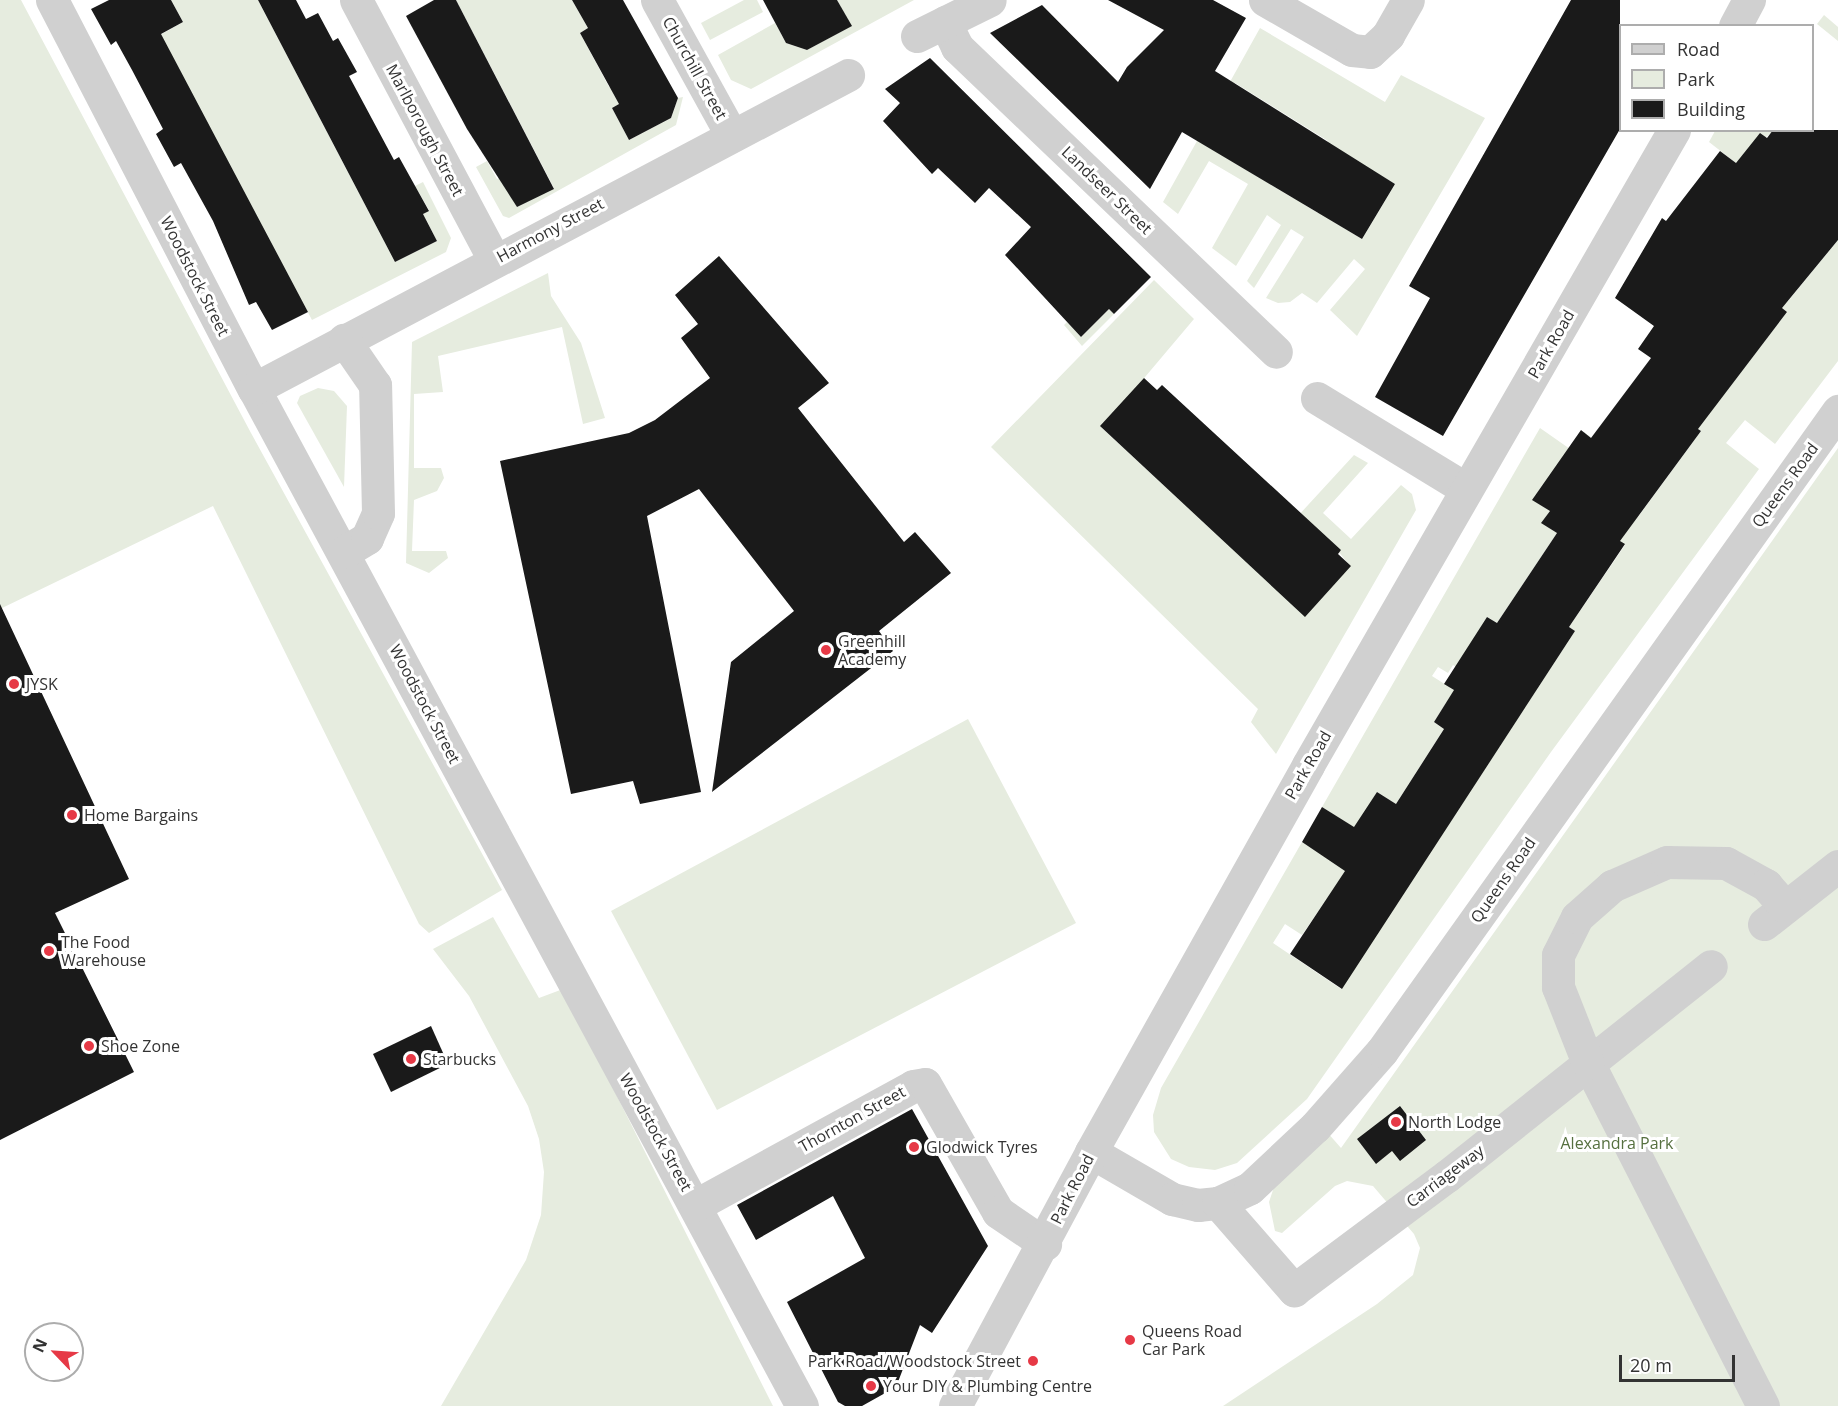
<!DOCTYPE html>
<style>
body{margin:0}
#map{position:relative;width:1838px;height:1406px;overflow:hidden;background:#fff;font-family:"Open Sans",sans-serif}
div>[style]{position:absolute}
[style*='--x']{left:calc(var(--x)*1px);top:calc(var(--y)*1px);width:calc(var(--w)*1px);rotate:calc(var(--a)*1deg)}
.green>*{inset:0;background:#e6ecdf}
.building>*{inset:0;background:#1a1a1a}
.minor>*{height:33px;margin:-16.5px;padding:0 16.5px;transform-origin:16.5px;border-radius:16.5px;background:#d0d0d0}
.dots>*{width:16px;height:16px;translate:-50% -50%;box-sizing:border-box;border:3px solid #fff;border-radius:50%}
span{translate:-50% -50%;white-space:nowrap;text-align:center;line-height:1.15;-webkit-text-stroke:6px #fff;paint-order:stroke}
.street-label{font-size:16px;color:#333}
.poi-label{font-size:16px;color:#333}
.left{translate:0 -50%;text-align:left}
.right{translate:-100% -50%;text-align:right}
.park-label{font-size:16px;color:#56703f}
.legend{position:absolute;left:1619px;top:24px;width:195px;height:108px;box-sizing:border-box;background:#fff;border:2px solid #adadad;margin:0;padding:8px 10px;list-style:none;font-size:18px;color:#333}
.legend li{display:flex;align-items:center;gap:12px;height:30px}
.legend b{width:30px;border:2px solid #adadad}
.north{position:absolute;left:24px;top:1322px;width:60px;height:60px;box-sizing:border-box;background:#fff;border:2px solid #adadad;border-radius:50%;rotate:295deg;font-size:16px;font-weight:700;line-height:24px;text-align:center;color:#333}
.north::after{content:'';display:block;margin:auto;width:21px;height:27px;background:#e63946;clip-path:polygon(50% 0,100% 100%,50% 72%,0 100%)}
.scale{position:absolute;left:1619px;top:1355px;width:116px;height:27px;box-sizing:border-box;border:3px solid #333;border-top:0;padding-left:8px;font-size:18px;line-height:21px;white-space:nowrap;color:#333;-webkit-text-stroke:4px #fff;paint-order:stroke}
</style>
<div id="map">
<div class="green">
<i style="clip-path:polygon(0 0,21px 0,251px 433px,502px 890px,429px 933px,419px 924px,213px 506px,0 609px)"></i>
<i style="clip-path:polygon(171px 0,258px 0,395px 262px,437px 241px,423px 214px,429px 210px,415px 186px,423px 182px,451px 238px,446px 252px,312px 320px,160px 35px,183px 22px)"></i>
<i style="clip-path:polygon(456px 0,572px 0,588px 28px,580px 33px,609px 87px,620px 82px,628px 99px,612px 108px,629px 140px,671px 118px,678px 98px,683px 97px,676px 125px,509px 218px,503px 216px,476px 167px,487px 161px,497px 179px,502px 177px,517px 207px,554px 188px)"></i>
<i style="clip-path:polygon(744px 0,757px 0,763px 12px,710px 40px,701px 23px)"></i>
<i style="clip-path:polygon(837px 0,914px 0,751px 89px,731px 80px,718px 55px,775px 23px,786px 43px,807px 50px,851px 26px)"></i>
<i style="clip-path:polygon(1824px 15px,1838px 27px,1838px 41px,1817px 24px)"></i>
<i style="clip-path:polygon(evenodd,1260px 28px,1385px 102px,1401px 75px,1485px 118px,1357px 336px,1330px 310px,1365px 269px,1354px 259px,1317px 303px,1302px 293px,1290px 302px,1278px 303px,1266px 298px,1304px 237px,1291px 229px,1254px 288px,1247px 281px,1281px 225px,1267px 215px,1236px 266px,1212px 248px,1248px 184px,1209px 161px,1178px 214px,1163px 202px,1260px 28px,1235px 83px,1328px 141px,1293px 198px,1200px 142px,1235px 83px,1260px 28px,1365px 166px,1395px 184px,1362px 239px,1332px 221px,1322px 208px,1318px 213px,1303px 204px,1306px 198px,1365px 166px)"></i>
<i style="clip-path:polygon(1715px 131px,1773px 131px,1736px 163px,1709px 142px)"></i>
<i style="clip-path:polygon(evenodd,1648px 240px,1674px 259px,1726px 252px,1788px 301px,1838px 240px,1838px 361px,1775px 444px,1745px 420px,1726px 443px,1759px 469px,1551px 752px,1307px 1099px,1237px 1163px,1215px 1170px,1189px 1167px,1171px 1159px,1154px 1132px,1153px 1115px,1161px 1088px,1302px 842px,1328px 859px,1350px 825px,1322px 807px,1540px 428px,1570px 449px,1584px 432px,1592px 438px,1612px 499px,1638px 517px,1701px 431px,1648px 391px,1708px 415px,1787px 312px,1738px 273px,1682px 347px,1641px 316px,1657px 293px,1629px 273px,1631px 270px,1651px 285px,1648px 240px,1541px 487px,1625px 545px,1569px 627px,1575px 631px,1341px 989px,1273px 943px,1285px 924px,1302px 935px,1337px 884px,1363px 857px,1377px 792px,1396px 804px,1444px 729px,1434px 722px,1446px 703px,1465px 697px,1432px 676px,1438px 667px,1448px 673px,1453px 665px,1468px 675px,1487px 617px,1497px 623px,1557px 533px,1542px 523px,1550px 511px,1533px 500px,1541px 487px)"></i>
<i style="clip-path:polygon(548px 273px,551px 296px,581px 343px,605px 418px,583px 424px,562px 327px,438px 356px,443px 392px,414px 394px,414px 468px,441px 468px,444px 478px,437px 491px,414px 500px,412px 551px,446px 551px,448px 558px,429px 573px,406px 563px,412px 342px)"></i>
<i style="clip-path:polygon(1154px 280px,1194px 319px,1102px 428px,1305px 616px,1350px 566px,1327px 537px,1297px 517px,1354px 455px,1368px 463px,1323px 513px,1351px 539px,1401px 485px,1412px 494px,1416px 510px,1276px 754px,1251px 722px,1258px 709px,991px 447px)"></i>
<i style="clip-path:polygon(1109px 309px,1114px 314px,1082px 346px,1064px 325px,1067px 322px,1081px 337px)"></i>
<i style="clip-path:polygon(318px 388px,334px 391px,347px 406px,344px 487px,297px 403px,300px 396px)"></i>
<i style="clip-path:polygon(1838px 448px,1838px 1406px,1223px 1406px,1377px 1304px,1413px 1275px,1420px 1248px,1414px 1234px,1373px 1186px,1347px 1181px,1335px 1186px,1282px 1233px,1275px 1231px,1269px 1202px,1275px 1184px,1327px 1132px,1341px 1148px)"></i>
<i style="clip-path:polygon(968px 719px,1076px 923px,717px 1110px,611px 911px)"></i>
<i style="clip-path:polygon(493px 917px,539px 998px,563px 989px,773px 1406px,441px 1406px,526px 1260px,541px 1215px,544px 1172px,539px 1139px,528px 1106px,469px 996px,433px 949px)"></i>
</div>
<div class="building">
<i style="clip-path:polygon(109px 0,171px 0,183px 22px,161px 34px,308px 312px,272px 330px,256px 302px,249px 305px,213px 221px,181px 163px,174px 167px,156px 134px,163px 129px,132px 70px,116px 41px,111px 45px,91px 9px)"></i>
<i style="clip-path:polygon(258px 0,296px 0,306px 19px,318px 13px,333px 41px,338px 38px,357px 72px,349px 76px,394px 160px,399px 157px,429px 211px,423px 214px,437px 241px,395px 262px)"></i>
<i style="clip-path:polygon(434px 0,456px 0,554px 189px,517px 207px,467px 129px,406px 16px)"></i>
<i style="clip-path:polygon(572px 0,623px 0,678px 98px,671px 118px,629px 140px,612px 108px,619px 104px,580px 33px,588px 28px)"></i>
<i style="clip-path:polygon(763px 0,837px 0,852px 26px,807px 50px,786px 43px)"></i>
<i style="clip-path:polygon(1108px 0,1213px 0,1246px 18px,1215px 71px,1395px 184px,1362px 239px,1182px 132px,1150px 189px,990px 33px,1042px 5px,1118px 82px,1127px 67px,1164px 30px)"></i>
<i style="clip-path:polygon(1571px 0,1620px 0,1620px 129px,1443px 436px,1375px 397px,1430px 298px,1409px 286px)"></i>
<i style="clip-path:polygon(930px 58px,1151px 277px,1114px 314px,1109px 309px,1081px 337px,1005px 255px,1031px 227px,989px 188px,975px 203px,938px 168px,932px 174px,883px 121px,900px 103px,885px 89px)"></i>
<i style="clip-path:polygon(1773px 130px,1838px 130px,1838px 240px,1782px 308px,1787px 312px,1698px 429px,1701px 431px,1620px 541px,1625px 544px,1569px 627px,1575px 631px,1342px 989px,1290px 954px,1345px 871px,1302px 842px,1322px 807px,1354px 827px,1377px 792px,1396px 804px,1444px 729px,1434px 722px,1454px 690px,1444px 684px,1487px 617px,1497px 623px,1557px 533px,1541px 523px,1550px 511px,1532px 500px,1581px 430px,1591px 438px,1651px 358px,1638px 349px,1654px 326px,1615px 298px,1662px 218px,1666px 221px,1720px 151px,1736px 163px,1760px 133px,1767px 138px)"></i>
<i style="clip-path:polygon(719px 256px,829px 383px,798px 408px,904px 542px,915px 532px,951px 573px,879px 631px,893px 651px,712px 792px,731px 662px,794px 611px,699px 489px,647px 516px,701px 792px,640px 804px,633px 781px,571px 794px,500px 461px,629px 433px,655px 420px,710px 378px,681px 338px,698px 324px,675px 295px)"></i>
<i style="clip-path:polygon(1144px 378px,1157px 390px,1162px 385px,1341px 550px,1338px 554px,1351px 566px,1305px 617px,1100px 426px)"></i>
<i style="clip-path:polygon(0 604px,129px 879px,55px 913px,134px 1072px,0 1140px)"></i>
<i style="clip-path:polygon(431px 1026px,448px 1064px,391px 1092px,373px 1054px)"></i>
<i style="clip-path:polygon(1400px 1106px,1426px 1140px,1400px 1161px,1392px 1151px,1376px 1164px,1357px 1139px)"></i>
<i style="clip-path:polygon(912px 1109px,988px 1246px,932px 1333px,920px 1325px,896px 1387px,862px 1406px,845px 1406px,838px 1402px,787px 1302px,865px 1258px,833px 1196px,756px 1240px,737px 1205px)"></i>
</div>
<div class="minor">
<i style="--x:52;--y:0;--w:438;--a:62.6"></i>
<i style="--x:254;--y:389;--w:1155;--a:61.68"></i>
<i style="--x:356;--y:0;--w:294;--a:62"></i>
<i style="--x:657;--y:0;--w:155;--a:61.1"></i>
<i style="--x:1265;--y:0;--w:100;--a:29.9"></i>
<i style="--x:1352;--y:50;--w:18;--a:6"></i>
<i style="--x:1370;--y:52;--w:25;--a:-43"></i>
<i style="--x:1388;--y:35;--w:40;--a:-60.3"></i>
<i style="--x:945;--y:22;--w:28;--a:64"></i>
<i style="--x:957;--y:47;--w:441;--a:43.7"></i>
<i style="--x:1735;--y:26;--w:30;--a:-62"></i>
<i style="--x:917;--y:36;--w:81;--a:-26.3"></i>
<i style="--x:254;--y:389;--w:672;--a:-27.86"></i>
<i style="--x:1317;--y:398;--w:175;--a:31.4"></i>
<i style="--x:344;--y:552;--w:27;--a:-31"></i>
<i style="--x:367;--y:538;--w:27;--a:-66"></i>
<i style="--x:378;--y:513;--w:128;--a:-91.3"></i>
<i style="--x:375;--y:385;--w:55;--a:-124.6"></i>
<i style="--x:1764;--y:924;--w:94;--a:-38.1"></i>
<i style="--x:1091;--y:1152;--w:94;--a:30.1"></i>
<i style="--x:1172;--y:1199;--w:27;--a:13"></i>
<i style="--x:1198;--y:1205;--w:20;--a:-6"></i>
<i style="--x:1218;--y:1203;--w:35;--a:-25"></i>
<i style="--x:1250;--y:1188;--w:89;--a:-43.2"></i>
<i style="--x:1315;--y:1127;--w:101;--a:-48.6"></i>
<i style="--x:1382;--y:1051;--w:786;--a:-54.53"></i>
<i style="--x:1218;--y:1203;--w:116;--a:48.9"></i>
<i style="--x:1294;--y:1290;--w:191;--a:-36.7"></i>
<i style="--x:1447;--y:1176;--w:337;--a:-38.5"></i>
<i style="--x:696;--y:1205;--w:247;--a:-28.7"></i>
<i style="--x:913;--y:1086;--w:12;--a:-9"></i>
<i style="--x:925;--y:1084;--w:147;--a:60.3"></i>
<i style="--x:998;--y:1212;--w:57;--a:34.2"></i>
<i style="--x:955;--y:1406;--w:288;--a:-61.8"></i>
<i style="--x:1091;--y:1152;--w:444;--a:-60.7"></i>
<i style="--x:1308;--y:765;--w:733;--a:-60.04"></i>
<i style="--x:1763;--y:1406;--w:385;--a:-117"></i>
<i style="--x:1588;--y:1063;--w:82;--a:-111.5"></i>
<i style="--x:1558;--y:987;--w:32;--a:-90"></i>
<i style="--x:1558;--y:955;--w:42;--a:-63.4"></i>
<i style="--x:1577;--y:917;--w:47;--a:-41.5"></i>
<i style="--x:1612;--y:886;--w:60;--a:-23.6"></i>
<i style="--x:1667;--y:862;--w:59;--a:1"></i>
<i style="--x:1726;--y:863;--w:46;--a:28.8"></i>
<i style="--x:1766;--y:885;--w:29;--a:49"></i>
</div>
<div class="dots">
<i style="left:826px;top:650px;background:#e63946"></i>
<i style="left:14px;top:684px;background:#e63946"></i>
<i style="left:72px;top:815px;background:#e63946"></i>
<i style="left:49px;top:951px;background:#e63946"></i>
<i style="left:89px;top:1046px;background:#e63946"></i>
<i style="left:411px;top:1059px;background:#e63946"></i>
<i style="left:1396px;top:1122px;background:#e63946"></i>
<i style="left:914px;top:1147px;background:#e63946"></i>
<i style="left:1130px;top:1340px;background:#e63946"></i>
<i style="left:1033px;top:1361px;background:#e63946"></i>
<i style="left:871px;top:1386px;background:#e63946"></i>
</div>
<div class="street-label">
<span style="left:695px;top:68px;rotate:61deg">Churchill Street</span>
<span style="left:425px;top:130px;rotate:62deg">Marlborough Street</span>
<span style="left:1107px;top:190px;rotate:44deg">Landseer Street</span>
<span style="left:550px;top:230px;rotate:-28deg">Harmony Street</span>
<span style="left:195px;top:276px;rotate:63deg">Woodstock Street</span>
<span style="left:1551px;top:344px;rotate:-60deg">Park Road</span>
<span style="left:1785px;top:485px;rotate:-54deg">Queens Road</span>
<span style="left:425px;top:704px;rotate:62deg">Woodstock Street</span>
<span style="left:1308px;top:765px;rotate:-60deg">Park Road</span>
<span style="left:1503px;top:880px;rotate:-55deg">Queens Road</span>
<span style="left:852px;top:1119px;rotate:-29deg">Thornton Street</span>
<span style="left:656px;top:1132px;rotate:61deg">Woodstock Street</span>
<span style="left:1445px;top:1176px;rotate:-37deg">Carriageway</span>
<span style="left:1072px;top:1189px;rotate:-63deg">Park Road</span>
</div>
<div class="poi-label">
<span class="left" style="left:838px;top:650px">Greenhill<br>Academy</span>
<span class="left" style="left:26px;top:684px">JYSK</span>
<span class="left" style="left:84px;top:815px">Home Bargains</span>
<span class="left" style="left:61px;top:951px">The Food<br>Warehouse</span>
<span class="left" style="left:101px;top:1046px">Shoe Zone</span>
<span class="left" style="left:423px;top:1059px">Starbucks</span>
<span class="left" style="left:1408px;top:1122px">North Lodge</span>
<span class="left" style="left:926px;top:1147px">Glodwick Tyres</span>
<span class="left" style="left:1142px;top:1340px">Queens Road<br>Car Park</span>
<span class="right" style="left:1021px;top:1361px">Park Road/Woodstock Street</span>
<span class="left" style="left:883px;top:1386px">Your DIY &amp; Plumbing Centre</span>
</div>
<div class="park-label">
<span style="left:1617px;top:1143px">Alexandra Park</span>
</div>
<ul class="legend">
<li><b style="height:8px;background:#d0d0d0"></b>Road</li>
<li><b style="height:16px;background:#e6ecdf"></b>Park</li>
<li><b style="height:16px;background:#1a1a1a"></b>Building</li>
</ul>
<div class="north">N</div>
<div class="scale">20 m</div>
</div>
